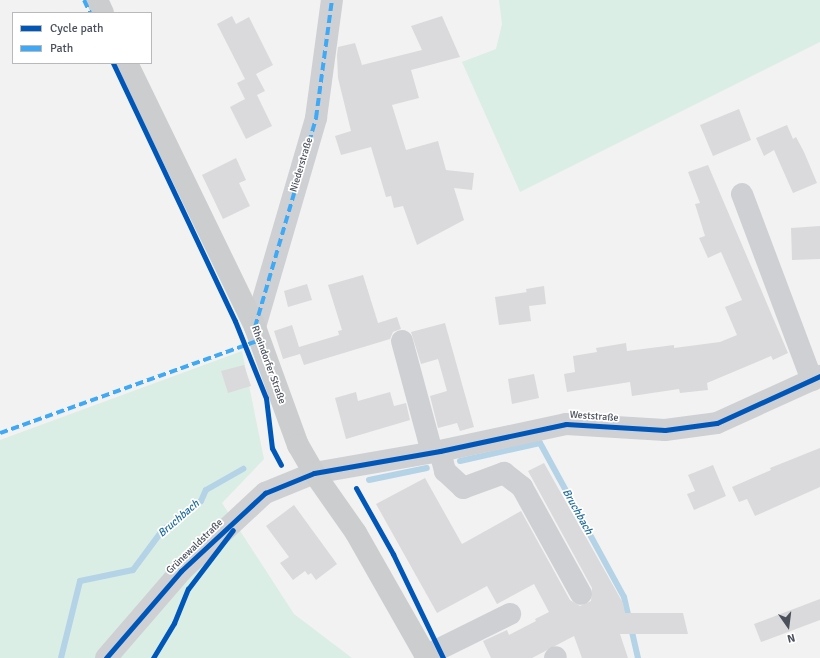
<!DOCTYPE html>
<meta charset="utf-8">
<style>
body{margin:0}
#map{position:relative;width:820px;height:658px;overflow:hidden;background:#f2f2f2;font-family:Signika,sans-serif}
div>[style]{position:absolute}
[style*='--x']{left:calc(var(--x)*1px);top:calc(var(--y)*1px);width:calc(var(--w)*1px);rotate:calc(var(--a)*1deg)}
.green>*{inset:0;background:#daeee5}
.stream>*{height:6px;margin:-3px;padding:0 3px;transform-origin:3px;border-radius:3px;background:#b4d3e7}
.building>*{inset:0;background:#dadadc}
.minor>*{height:22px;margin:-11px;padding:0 11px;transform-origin:11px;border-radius:11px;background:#ced0d3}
.major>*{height:22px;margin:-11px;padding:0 11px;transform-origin:11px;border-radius:11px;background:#cbcdcf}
.quiet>*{height:4px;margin-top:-2px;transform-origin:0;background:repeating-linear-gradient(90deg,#3fa9f5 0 8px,transparent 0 12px)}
.cycleway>*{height:5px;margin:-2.5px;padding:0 2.5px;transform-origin:2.5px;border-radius:2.5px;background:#0057b8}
span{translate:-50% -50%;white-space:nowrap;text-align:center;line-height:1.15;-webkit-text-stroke:3.5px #fff;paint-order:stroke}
.street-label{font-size:10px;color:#4b515c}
.water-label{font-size:11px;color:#1f6c9c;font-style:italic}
.legend{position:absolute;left:12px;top:12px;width:140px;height:52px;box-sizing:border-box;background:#fff;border:1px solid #b7b9be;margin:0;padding:5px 7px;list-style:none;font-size:12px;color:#4b515c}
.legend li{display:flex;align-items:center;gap:8px;height:20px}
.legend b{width:20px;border:1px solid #b7b9be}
.north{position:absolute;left:768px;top:606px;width:40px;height:40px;-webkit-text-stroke:3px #fff;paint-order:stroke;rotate:166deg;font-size:11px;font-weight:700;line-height:16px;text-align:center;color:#4b515c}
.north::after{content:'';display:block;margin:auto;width:14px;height:18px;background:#4b515c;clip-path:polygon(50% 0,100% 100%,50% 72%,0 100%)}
</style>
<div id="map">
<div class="green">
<i style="clip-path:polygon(499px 0,820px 0,820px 42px,520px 192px,462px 62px,496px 49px,502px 24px)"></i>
<i style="clip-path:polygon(242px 351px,264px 459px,222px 503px,294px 614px,352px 658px,0 658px,0 440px)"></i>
</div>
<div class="stream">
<i style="--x:460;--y:461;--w:82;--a:-12.7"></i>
<i style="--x:540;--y:443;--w:175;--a:61.4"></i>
<i style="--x:624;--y:597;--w:63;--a:77.1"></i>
<i style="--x:369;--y:480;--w:59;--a:-11.7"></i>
<i style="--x:61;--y:658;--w:79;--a:-76.1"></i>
<i style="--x:80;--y:581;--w:54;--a:-11.7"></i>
<i style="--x:133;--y:570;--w:49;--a:-53.4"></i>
<i style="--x:162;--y:531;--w:49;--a:-37.6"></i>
<i style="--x:201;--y:501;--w:12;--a:-66"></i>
<i style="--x:206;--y:490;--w:43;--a:-29.6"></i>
</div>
<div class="building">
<i style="clip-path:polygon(232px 16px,236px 24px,249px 17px,273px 65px,256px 74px,265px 91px,257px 95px,272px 126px,246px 139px,230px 107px,245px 99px,237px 83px,245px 79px,217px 24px)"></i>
<i style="clip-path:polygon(442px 16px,460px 57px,411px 70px,419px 98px,392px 105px,406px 150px,438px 141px,446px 170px,474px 173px,472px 190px,454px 188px,464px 220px,417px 245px,403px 206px,394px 208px,391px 196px,386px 197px,371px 147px,341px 155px,335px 136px,351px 131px,338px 78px,337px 55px,338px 47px,355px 43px,362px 65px,422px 50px,411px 26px)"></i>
<i style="clip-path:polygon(739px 109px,751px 140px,713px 156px,700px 125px)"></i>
<i style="clip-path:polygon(787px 125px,793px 139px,796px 137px,804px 152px,817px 183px,793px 193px,774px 150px,764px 156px,756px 138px)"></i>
<i style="clip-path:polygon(236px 158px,246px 180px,239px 183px,250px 206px,223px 219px,202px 175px)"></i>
<i style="clip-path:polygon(708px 165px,788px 353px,773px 360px,771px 356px,707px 383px,708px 390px,680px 393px,679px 389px,632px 396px,630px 382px,567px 392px,564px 374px,575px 372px,573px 356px,597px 352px,596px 348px,626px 343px,627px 351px,674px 345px,674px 348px,720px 342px,737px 335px,725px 307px,742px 300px,721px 252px,708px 258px,699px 238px,705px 236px,695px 204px,700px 203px,688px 172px)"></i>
<i style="clip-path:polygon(820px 226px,820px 259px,792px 260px,791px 228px)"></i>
<i style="clip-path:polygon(363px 275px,378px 323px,397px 317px,401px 329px,393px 332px,390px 339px,304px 365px,300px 354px,283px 359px,274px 331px,292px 325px,299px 347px,339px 335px,338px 331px,342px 330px,328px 285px)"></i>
<i style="clip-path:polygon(307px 284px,312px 300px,288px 307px,284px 291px)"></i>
<i style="clip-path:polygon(544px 286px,546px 304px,529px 306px,531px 321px,499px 325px,495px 297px,527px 292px,528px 300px,526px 289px)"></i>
<i style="clip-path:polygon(445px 323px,474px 427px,460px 431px,457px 423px,438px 428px,430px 396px,447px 391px,438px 359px,421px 364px,411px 332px)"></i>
<i style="clip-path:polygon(244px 365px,251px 386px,228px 393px,221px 371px)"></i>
<i style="clip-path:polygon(534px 374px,539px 398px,512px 404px,508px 379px)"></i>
<i style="clip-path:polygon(356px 392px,358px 401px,390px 392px,394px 406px,406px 403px,410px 420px,346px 439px,335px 398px)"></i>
<i style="clip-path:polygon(820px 448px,820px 487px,755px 516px,747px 499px,739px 502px,732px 487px,771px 470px,770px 468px)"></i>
<i style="clip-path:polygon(544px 463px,623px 603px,625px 613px,683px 613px,688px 634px,620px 634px,628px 658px,582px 658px,574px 636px,532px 658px,491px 658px,483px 641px,507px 630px,509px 635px,536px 621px,535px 619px,549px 612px,534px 584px,497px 604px,487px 586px,437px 613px,376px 504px,425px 478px,462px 544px,521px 511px,570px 600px,580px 606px,591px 601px,592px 588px,528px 471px)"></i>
<i style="clip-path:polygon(713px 465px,726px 496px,694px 510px,687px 494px,695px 491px,688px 475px)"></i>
<i style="clip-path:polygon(294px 505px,337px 564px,316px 580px,311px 573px,308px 575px,305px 571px,293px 580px,280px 563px,289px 557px,266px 526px)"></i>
<i style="clip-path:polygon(820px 599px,820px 620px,761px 642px,754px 624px)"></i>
</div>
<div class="minor">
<i style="--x:742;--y:194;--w:199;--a:69.4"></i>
<i style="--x:255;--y:327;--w:218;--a:-73.7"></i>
<i style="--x:316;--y:118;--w:119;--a:-82.3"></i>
<i style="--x:402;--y:341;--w:115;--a:74.9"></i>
<i style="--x:440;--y:451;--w:21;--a:76"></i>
<i style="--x:445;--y:471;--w:25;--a:43"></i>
<i style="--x:463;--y:488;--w:44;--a:-20.1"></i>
<i style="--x:504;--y:473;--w:23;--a:38"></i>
<i style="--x:522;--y:487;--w:122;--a:61.1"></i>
<i style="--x:425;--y:656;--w:95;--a:-26.3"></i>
<i style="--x:106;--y:658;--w:115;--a:-49.2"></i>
<i style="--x:181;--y:571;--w:115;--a:-42.9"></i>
<i style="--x:265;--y:493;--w:53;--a:-22.2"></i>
<i style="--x:314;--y:473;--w:128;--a:-9.9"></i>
<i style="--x:440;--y:451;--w:129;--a:-12.1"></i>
<i style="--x:566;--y:424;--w:99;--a:3.5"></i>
<i style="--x:665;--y:430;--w:52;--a:-7.7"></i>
<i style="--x:717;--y:423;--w:113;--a:-24.5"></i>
<i style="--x:555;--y:658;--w:1;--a:-45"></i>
</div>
<div class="major">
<i style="--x:97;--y:0;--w:14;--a:65"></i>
<i style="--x:127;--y:63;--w:293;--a:64.1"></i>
<i style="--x:255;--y:327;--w:126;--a:70"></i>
<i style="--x:298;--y:445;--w:32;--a:60"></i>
<i style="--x:314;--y:473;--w:73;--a:55"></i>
<i style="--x:356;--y:533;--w:144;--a:60.4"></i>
</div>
<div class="quiet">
<i style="--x:84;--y:0;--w:14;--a:65"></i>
<i style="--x:255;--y:327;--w:218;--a:-73.7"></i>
<i style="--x:316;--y:118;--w:119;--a:-82.3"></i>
<i style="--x:0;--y:433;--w:276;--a:-19.7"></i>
</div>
<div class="cycleway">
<i style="--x:113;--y:63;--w:285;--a:64.7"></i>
<i style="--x:235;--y:321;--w:83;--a:68.1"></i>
<i style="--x:266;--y:398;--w:50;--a:83.2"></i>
<i style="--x:272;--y:448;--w:19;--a:62"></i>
<i style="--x:356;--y:488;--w:76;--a:60.7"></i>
<i style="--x:393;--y:554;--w:115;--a:64.3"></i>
<i style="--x:106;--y:658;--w:115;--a:-49.2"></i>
<i style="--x:181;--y:571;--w:115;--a:-42.9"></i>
<i style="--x:265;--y:493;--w:53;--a:-22.2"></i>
<i style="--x:314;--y:473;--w:128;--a:-9.9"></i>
<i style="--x:440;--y:451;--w:129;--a:-12.1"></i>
<i style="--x:566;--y:424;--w:99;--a:3.5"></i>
<i style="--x:665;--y:430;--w:52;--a:-7.7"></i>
<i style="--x:717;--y:423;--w:113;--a:-24.5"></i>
<i style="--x:153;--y:658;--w:41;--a:-59"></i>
<i style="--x:174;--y:623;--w:37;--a:-68"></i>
<i style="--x:188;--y:589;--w:74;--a:-52.7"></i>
</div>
<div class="street-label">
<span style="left:302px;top:165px;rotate:-73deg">Niederstraße</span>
<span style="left:268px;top:365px;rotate:70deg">Rheindorfer Straße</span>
<span style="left:594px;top:417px;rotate:4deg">Weststraße</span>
<span style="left:195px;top:547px;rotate:-44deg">Grünewaldstraße</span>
</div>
<div class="water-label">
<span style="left:577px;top:512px;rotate:61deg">Bruchbach</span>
<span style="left:179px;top:519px;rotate:-41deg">Bruchbach</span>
</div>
<ul class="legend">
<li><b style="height:5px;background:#0057b8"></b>Cycle path</li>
<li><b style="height:5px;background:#3fa9f5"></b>Path</li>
</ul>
<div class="north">N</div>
</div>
